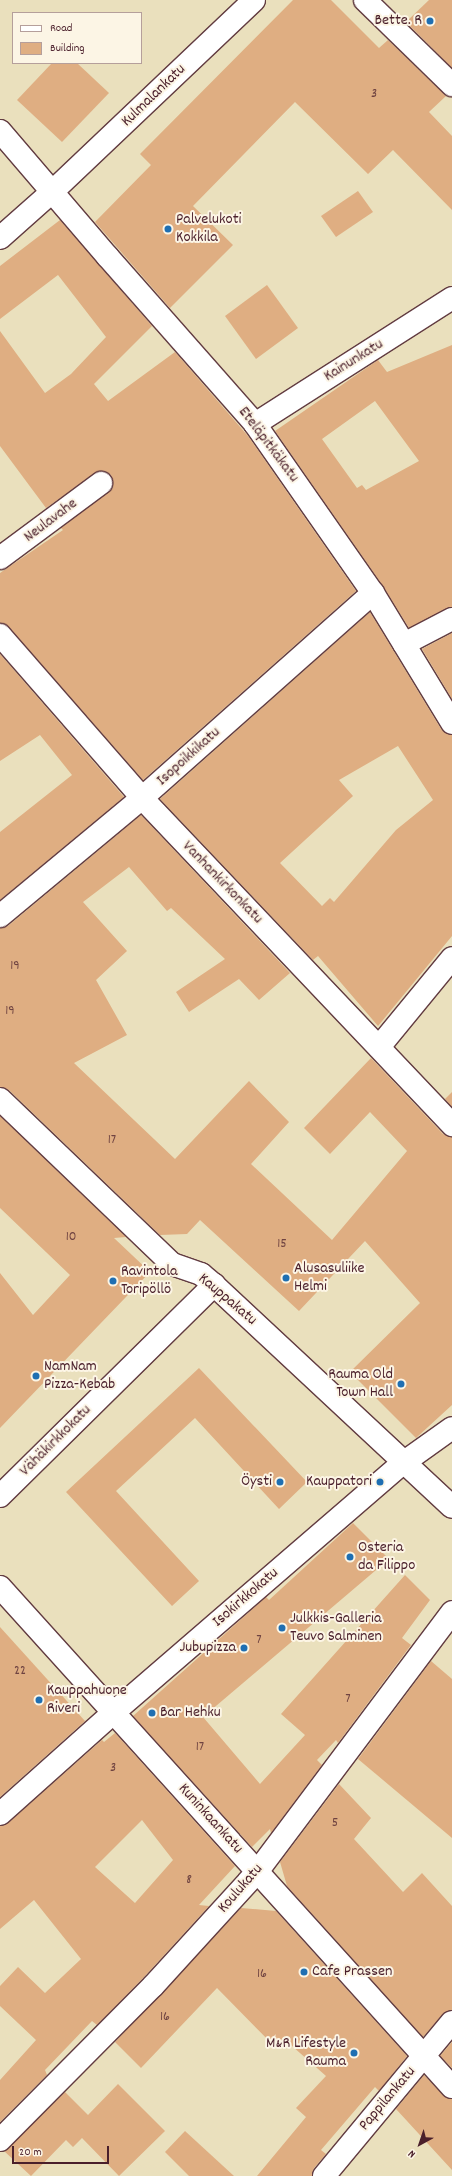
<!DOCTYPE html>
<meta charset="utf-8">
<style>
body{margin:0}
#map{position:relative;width:452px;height:2176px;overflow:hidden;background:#eae0bd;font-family:Dekko,sans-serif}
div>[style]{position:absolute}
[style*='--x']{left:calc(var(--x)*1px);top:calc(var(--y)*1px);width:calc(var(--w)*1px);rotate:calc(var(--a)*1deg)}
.building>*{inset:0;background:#dfae82}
.roads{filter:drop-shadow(1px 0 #623c41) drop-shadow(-1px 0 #623c41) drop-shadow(0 1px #623c41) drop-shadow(0 -1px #623c41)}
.pedestrian>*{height:22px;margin:-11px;padding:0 11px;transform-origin:11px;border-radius:11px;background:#fff}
.minor>*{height:22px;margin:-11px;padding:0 11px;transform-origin:11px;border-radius:11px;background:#fff}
.dots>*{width:11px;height:11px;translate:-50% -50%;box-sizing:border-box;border:2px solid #fcf5e5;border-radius:50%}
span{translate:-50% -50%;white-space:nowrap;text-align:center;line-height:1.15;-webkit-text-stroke:4px #fcf5e5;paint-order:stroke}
.number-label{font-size:14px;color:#6f4341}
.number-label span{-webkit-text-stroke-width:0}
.poi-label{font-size:16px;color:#4a1f2b}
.right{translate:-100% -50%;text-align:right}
.left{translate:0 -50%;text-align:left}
.street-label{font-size:16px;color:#4a1f2b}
.legend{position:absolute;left:12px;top:12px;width:130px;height:52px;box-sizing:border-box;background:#fcf5e5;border:1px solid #b59f9b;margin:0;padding:5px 7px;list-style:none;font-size:12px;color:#4a1f2b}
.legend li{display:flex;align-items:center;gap:8px;height:20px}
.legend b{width:20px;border:1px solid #b59f9b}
.north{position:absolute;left:400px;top:2124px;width:40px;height:40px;-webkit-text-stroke:3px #fcf5e5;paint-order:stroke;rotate:220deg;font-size:11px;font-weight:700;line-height:16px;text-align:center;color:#4a1f2b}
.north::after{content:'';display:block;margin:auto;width:14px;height:18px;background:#4a1f2b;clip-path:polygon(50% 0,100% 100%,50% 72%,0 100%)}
.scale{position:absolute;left:12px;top:2146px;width:97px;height:18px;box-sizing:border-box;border:2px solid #4a1f2b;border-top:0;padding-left:5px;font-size:12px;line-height:14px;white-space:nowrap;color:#4a1f2b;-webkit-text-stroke:3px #fcf5e5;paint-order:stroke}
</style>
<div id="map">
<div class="building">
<i style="clip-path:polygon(293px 0,331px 0,379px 48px,388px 40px,446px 96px,429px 112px,452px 136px,452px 210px,393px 150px,368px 174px,295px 102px,193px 206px,233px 245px,170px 308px,95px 222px,151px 165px,140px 154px)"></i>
<i style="clip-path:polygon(429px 0,452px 0,452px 68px,406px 22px)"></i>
<i style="clip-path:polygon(52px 63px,77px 63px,109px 93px,62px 142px,17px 100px)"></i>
<i style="clip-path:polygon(358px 191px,373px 212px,336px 237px,321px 216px)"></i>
<i style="clip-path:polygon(60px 220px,152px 326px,94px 384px,108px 401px,175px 352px,248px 436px,356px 591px,143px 780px,9px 627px,0 623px,0 573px,63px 530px,61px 528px,113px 488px,111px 475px,99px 471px,46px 508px,0 446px,0 331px,45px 393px,71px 374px,106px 337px,58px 275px,0 319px,0 266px)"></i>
<i style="clip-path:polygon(267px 285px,298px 328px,256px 359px,225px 316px)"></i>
<i style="clip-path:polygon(evenodd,452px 345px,452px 607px,409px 628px,383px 586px,275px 431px,378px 360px,387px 372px,452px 345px,375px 401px,419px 461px,366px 490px,362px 485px,357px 488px,322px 439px,375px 401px)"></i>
<i style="clip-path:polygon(evenodd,370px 612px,441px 729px,452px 735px,452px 936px,378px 1026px,318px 956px,313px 960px,160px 799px,370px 612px,398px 746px,433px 800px,396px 830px,334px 902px,330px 898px,322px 906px,280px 863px,353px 796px,339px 780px,398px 746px)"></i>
<i style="clip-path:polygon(452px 633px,452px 699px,422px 649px)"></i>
<i style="clip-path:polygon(0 654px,124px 797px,0 900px,0 832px,72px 775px,40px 735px,0 761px)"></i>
<i style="clip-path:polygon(141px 815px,290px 973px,259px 1000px,239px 979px,189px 1012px,176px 992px,225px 959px,171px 908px,167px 911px,129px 867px,83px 902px,127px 951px,96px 980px,127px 1035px,74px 1063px,175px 1159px,249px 1081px,289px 1122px,251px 1164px,332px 1240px,407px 1151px,370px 1112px,330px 1154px,304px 1128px,371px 1058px,443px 1134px,452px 1137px,452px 1405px,416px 1438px,350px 1372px,420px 1303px,365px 1241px,299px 1311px,200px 1220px,187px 1234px,160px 1235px,9px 1090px,0 1087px,0 928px,8px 926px)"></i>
<i style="clip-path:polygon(452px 1092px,452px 1107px,445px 1099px)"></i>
<i style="clip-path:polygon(0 1116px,126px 1237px,114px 1238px,150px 1272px,0 1428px,0 1273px,33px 1315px,70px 1275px,0 1208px)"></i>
<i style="clip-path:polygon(199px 1368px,307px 1482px,279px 1509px,195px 1418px,116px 1491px,199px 1581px,172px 1606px,66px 1492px)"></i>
<i style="clip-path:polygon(353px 1523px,389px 1559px,203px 1717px,260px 1784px,305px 1735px,281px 1714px,405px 1575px,430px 1600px,402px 1638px,411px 1645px,338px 1743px,336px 1740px,317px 1760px,322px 1765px,271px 1833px,270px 1829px,252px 1847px,133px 1716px,266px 1597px,269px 1600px)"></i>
<i style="clip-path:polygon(0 1627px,85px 1721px,0 1797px)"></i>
<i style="clip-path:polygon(431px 1661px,452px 1679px,452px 1838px,358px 1759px)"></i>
<i style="clip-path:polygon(evenodd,115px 1733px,235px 1866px,199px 1905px,209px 1906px,144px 1977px,97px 2025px,92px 2021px,45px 2070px,47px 2075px,0 2122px,0 2080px,36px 2040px,0 2006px,0 1986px,18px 1967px,45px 1993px,81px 1959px,34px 1900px,0 1929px,0 1826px,8px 1823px,102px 1740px,104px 1742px,115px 1733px,142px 1820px,173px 1860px,135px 1903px,95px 1867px,142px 1820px)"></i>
<i style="clip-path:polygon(339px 1784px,371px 1818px,354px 1839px,403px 1892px,422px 1873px,452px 1906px,452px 2010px,443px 2014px,423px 2037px,287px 1886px,280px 1862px)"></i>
<i style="clip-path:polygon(241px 1908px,276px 1911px,407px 2056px,379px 2091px,375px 2087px,321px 2150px,326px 2154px,314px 2168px,312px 2176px,257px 2176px,306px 2117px,296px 2108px,326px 2076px,283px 2038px,275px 2047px,217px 1988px,141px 2068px,115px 2042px)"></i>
<i style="clip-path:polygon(452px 2042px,452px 2068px,440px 2056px)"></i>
<i style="clip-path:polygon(424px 2075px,443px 2095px,452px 2099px,452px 2170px,396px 2109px)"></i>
<i style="clip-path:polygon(118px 2084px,165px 2131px,119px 2176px,82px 2138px,73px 2147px,66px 2140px,31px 2176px,4px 2151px,65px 2092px,88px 2115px)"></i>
<i style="clip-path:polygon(185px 2131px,234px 2176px,189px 2176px,165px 2152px)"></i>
</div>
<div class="roads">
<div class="pedestrian">
<i style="--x:113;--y:1713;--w:383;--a:-40.8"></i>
</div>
<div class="minor">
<i style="--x:365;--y:0;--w:122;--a:44.3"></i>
<i style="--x:0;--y:131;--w:166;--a:49.4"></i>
<i style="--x:108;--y:257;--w:222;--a:48.6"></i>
<i style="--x:255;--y:424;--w:206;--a:55.1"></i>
<i style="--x:373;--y:593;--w:152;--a:58.7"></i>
<i style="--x:0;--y:238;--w:71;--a:-41.6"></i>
<i style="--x:53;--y:191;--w:277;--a:-43.5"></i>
<i style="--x:255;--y:424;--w:234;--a:-32.6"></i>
<i style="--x:0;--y:558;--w:126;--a:-36.6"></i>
<i style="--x:0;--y:635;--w:216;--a:48.9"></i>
<i style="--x:142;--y:798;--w:451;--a:46.5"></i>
<i style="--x:404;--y:644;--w:54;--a:-27.5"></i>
<i style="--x:0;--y:916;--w:185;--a:-39.7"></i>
<i style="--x:142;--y:798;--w:309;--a:-41.6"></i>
<i style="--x:379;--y:1047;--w:115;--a:-50.6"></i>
<i style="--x:0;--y:1099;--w:238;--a:43.8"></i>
<i style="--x:172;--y:1264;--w:31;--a:19"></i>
<i style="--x:201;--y:1274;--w:17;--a:40"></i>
<i style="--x:214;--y:1285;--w:325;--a:43"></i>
<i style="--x:403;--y:1463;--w:60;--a:-35.5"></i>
<i style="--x:0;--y:1496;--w:301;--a:-44.6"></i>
<i style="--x:0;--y:1587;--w:674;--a:47.89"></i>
<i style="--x:0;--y:1814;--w:152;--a:-41.8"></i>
<i style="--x:0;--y:2140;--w:217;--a:-45.2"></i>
<i style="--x:153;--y:1986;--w:154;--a:-47.6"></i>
<i style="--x:257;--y:1872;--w:325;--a:-53.1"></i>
<i style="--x:324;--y:2176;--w:200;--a:-50.3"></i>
</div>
</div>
<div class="dots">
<i style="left:430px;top:21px;background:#1f6fb2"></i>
<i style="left:168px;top:229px;background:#1f6fb2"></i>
<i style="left:286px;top:1278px;background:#1f6fb2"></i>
<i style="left:113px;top:1281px;background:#1f6fb2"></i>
<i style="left:36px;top:1376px;background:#1f6fb2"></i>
<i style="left:401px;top:1384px;background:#1f6fb2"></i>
<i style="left:280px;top:1482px;background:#1f6fb2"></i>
<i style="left:380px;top:1482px;background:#1f6fb2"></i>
<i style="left:350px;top:1557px;background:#1f6fb2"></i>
<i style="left:282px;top:1628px;background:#1f6fb2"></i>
<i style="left:244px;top:1648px;background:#1f6fb2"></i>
<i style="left:39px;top:1700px;background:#1f6fb2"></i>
<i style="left:152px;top:1713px;background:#1f6fb2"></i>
<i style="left:304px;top:1972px;background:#1f6fb2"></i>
<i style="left:354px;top:2053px;background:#1f6fb2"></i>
</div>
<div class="number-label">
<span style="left:374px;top:94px">3</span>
<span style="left:15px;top:966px">19</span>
<span style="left:10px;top:1011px">19</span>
<span style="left:112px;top:1140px">17</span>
<span style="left:71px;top:1237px">10</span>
<span style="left:282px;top:1244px">15</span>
<span style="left:259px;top:1640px">7</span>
<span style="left:20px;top:1671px">22</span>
<span style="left:348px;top:1699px">7</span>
<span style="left:200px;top:1747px">17</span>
<span style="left:113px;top:1768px">3</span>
<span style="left:335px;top:1823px">5</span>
<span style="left:189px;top:1880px">8</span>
<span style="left:262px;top:1974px">16</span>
<span style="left:165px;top:2017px">16</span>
</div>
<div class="poi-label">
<span class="right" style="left:422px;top:21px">Bette. R</span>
<span class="left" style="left:176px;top:229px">Palvelukoti<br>Kokkila</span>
<span class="left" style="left:294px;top:1278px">Alusasuliike<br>Helmi</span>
<span class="left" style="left:121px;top:1281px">Ravintola<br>Toripöllö</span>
<span class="left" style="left:44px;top:1376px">NamNam<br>Pizza-Kebab</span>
<span class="right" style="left:393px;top:1384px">Rauma Old<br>Town Hall</span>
<span class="right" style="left:272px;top:1482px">Öysti</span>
<span class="right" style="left:372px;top:1482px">Kauppatori</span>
<span class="left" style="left:358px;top:1557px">Osteria<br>da Filippo</span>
<span class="left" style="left:290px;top:1628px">Julkkis-Galleria<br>Teuvo Salminen</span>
<span class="right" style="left:236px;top:1648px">Jubupizza</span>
<span class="left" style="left:47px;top:1700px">Kauppahuone<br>Riveri</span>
<span class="left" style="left:160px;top:1713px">Bar Hehku</span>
<span class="left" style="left:312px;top:1972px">Cafe Prassen</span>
<span class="right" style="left:346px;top:2053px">M&amp;R Lifestyle<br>Rauma</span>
</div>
<div class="street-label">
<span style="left:154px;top:96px;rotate:-44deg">Kulmalankatu</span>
<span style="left:354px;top:361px;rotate:-32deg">Kainunkatu</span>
<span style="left:268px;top:445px;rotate:53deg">Eteläpitkäkatu</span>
<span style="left:51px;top:521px;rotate:-37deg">Neulavahe</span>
<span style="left:189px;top:757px;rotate:-42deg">Isopoikkikatu</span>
<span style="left:222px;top:883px;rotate:46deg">Vanhankirkonkatu</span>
<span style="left:227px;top:1300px;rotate:40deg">Kauppakatu</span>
<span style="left:56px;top:1441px;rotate:-45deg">Vähäkirkkokatu</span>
<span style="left:246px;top:1598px;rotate:-41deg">Isokirkkokatu</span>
<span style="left:210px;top:1819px;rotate:48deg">Kuninkaankatu</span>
<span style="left:241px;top:1889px;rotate:-49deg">Koulukatu</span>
<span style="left:388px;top:2099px;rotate:-50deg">Pappilankatu</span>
</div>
<ul class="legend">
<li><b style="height:5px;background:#fff"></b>Road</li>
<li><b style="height:11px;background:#dfae82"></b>Building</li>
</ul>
<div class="north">N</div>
<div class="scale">20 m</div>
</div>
